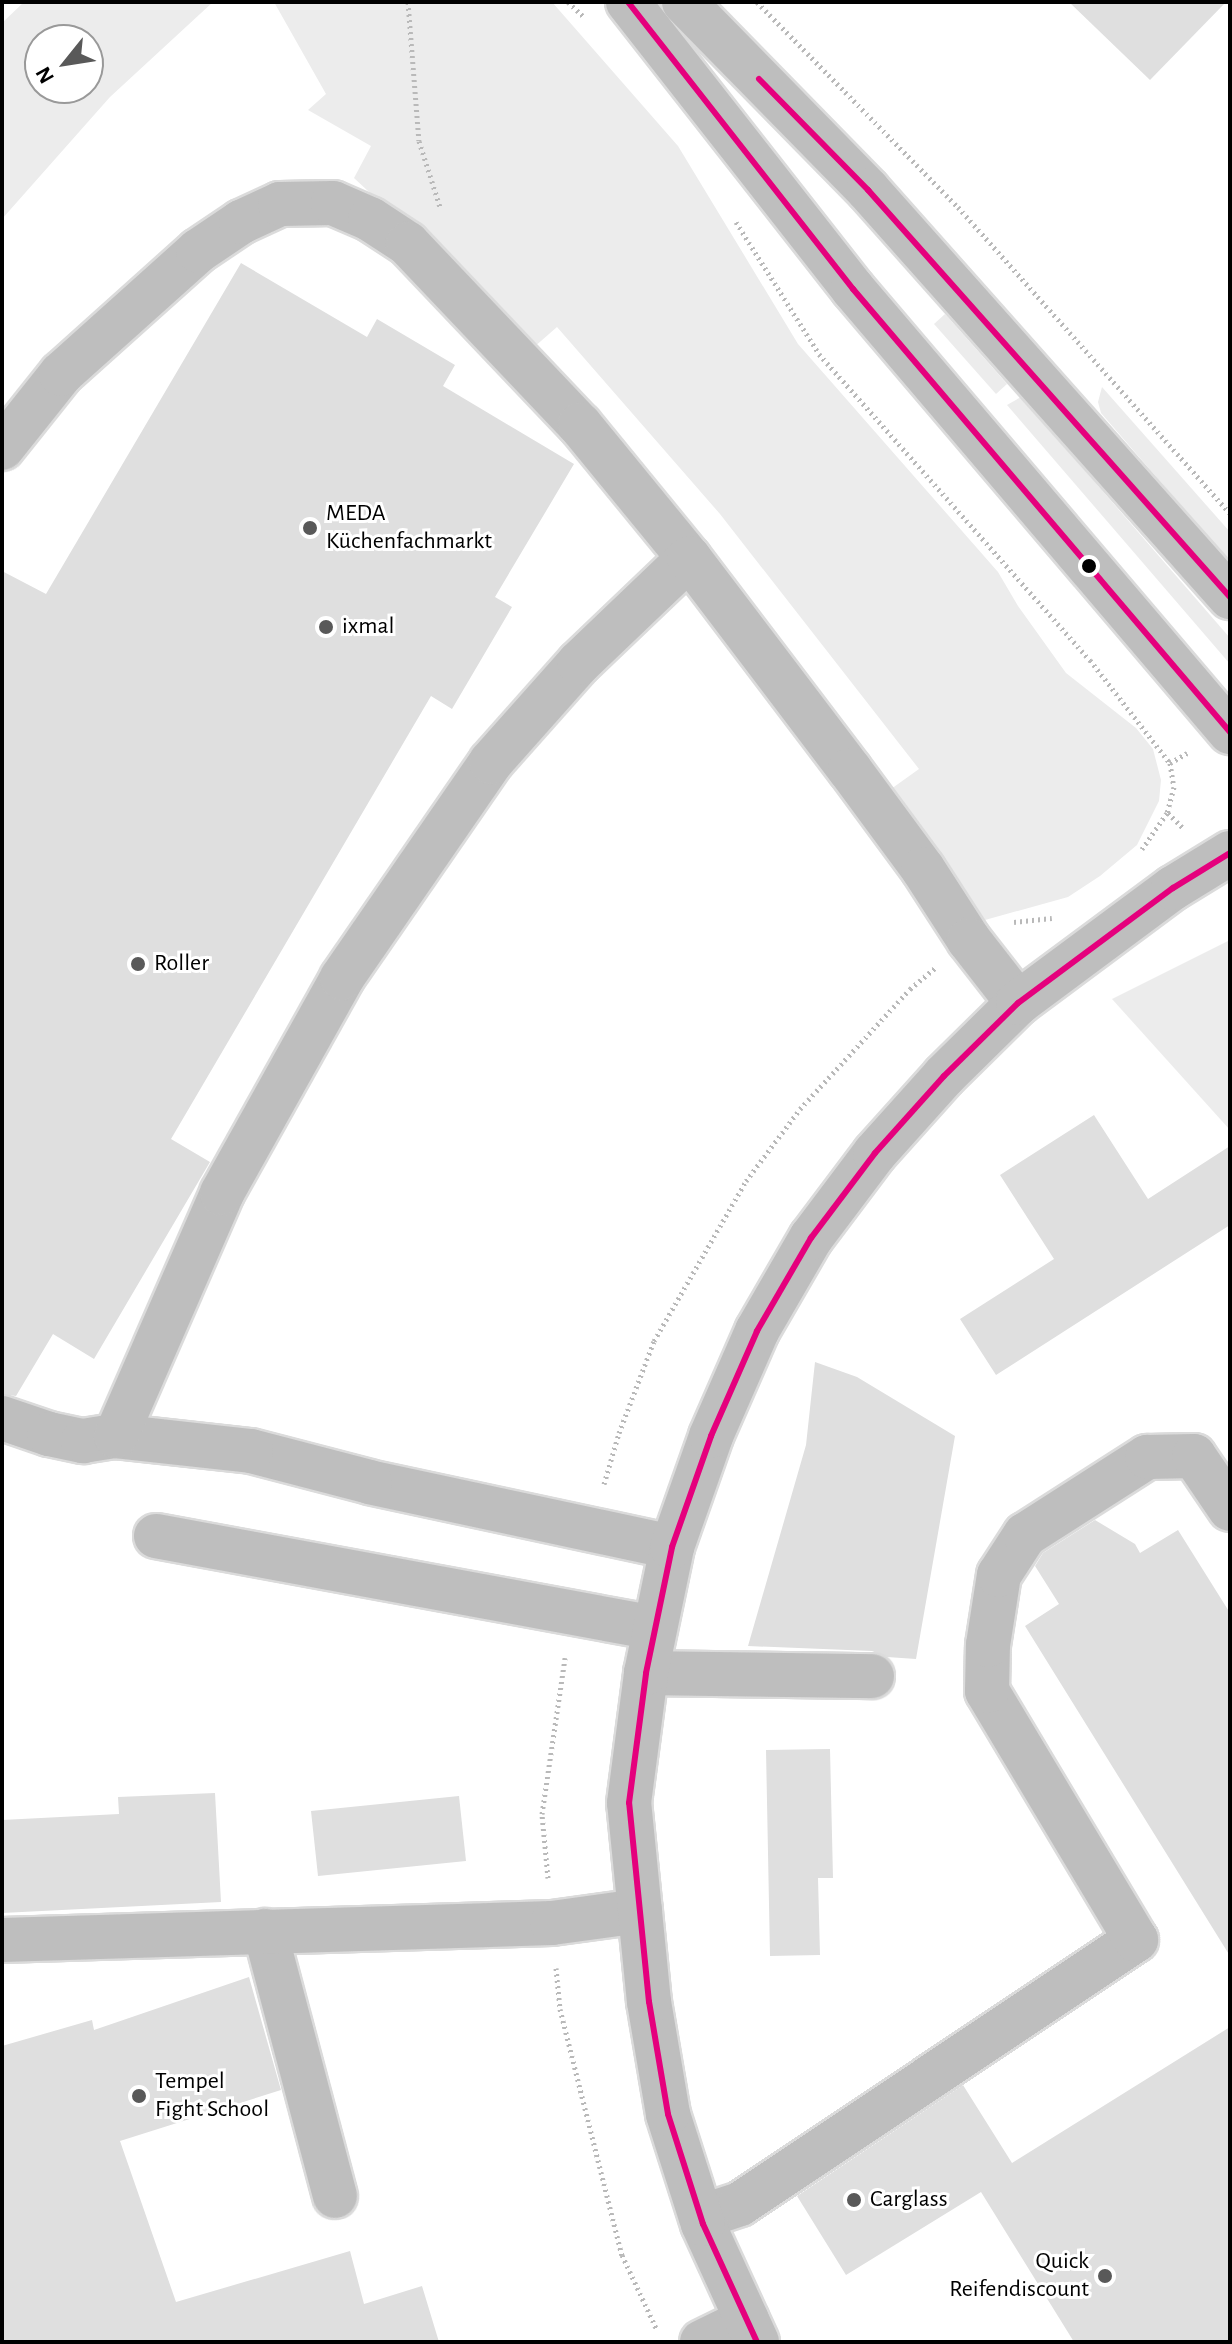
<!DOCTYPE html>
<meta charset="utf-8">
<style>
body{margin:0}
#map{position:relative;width:1232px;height:2344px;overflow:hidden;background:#fff;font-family:"Alegreya Sans",sans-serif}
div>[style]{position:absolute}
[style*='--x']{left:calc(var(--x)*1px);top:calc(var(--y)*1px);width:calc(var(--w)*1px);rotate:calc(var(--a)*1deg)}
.green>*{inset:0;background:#ececec}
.building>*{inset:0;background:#dfdfdf}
.path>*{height:5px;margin-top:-2.5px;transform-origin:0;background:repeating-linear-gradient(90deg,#b9b9b9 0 2px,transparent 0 6px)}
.roads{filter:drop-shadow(2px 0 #dbdbdb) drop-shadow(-2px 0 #dbdbdb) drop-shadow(0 2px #dbdbdb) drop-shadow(0 -2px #dbdbdb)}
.minor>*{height:44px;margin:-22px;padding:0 22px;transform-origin:22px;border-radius:22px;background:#bebebe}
.major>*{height:44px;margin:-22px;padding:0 22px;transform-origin:22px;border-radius:22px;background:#bebebe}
.bus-1>*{height:6px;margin:-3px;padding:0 3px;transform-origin:3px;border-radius:3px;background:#e5007d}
.dots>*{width:22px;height:22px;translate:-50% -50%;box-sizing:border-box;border:4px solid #fff;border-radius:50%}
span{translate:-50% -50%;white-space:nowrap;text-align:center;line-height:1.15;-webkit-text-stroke:6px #fff;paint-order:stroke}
.poi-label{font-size:24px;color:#000}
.left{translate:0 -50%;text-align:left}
.right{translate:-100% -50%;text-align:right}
.frame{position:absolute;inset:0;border:4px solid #000;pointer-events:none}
.north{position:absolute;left:24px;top:24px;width:80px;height:80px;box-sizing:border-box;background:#fff;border:2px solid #999;border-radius:50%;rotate:240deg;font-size:22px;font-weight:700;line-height:32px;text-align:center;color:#000}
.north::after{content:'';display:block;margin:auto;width:28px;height:36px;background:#595959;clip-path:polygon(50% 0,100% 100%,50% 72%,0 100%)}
</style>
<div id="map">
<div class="green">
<i style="clip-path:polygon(evenodd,24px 2px,213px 2px,110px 97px,2px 219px,2px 23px,24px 2px,40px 40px,88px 40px,88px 88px,40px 88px,40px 40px)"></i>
<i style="clip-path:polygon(274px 2px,552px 2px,678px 146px,798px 344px,998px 572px,1018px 606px,1066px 673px,1136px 728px,1153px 749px,1161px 780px,1159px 801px,1137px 845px,1100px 876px,1068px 897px,985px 920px,891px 789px,919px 769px,720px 514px,557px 327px,525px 355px,411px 231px,354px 178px,371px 146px,308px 110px,326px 94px)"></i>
<i style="clip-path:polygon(945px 314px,1007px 384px,996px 394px,934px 324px)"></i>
<i style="clip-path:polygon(1102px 387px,1230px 532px,1230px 562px,1101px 413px,1098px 402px)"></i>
<i style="clip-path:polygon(1021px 397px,1230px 638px,1230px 664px,1007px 405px)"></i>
<i style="clip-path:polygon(1230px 940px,1230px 1130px,1112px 999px)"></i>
</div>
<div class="building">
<i style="clip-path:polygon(1069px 2px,1226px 2px,1150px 80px)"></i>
<i style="clip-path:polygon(241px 263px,367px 337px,377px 319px,455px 365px,443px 386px,574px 464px,495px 597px,512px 607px,452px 709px,431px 696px,171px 1139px,210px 1162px,94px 1359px,53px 1334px,16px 1396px,2px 1394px,2px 571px,46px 594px)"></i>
<i style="clip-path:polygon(1094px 1115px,1148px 1199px,1230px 1146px,1230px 1225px,996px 1375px,960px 1319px,1054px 1259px,1000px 1175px)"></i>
<i style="clip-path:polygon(815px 1362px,857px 1377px,955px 1436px,916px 1659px,887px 1657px,872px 1651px,748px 1646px,806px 1445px)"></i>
<i style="clip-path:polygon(1095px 1520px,1135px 1544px,1140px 1553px,1178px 1530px,1230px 1613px,1230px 1956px,1025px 1626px,1059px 1604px,1035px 1566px,1043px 1553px)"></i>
<i style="clip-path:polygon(830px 1749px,833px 1878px,818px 1878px,820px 1955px,770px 1956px,766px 1750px)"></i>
<i style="clip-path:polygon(215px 1793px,221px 1902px,2px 1913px,2px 1820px,119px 1814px,118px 1797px)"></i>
<i style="clip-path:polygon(459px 1796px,466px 1861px,318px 1876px,311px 1811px)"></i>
<i style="clip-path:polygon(249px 1977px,281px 2090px,120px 2141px,176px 2302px,350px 2251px,364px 2304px,422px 2286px,439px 2342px,2px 2342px,2px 2046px,92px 2020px,94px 2030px)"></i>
<i style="clip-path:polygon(1230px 2027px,1230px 2342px,1074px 2342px,981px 2192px,846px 2275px,797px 2196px,963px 2085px,1012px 2163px)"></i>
</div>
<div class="path">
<i style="--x:408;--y:2;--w:139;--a:85.5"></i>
<i style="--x:419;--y:141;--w:69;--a:72.3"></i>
<i style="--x:568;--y:2;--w:21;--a:43"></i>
<i style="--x:757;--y:2;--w:287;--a:45.6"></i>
<i style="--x:958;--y:207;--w:409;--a:48.4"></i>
<i style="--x:736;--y:222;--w:156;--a:57.8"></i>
<i style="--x:819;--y:354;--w:409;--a:48.5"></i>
<i style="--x:1090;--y:660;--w:130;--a:52.2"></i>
<i style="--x:1170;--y:763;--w:24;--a:81"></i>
<i style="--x:1174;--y:787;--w:27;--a:105"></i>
<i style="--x:1167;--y:813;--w:44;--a:124.8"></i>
<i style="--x:1170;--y:763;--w:20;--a:-30"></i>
<i style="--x:1168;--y:813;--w:21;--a:45"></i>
<i style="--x:1014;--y:922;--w:38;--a:-6"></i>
<i style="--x:604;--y:1484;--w:53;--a:-73.6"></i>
<i style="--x:619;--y:1433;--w:98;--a:-69.2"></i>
<i style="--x:654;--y:1341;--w:185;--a:-60.1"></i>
<i style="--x:746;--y:1181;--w:90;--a:-53.1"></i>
<i style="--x:800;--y:1109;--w:163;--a:-47.5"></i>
<i style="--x:910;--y:989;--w:33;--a:-40"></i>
<i style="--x:548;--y:1878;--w:64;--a:-95.4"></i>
<i style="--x:542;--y:1814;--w:158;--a:-81.6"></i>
<i style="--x:556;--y:1968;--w:41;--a:84.4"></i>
<i style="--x:560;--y:2009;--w:254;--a:75.9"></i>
<i style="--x:622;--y:2255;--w:83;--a:65"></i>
</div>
<div class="roads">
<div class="minor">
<i style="--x:2;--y:448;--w:95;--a:-51.4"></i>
<i style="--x:61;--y:374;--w:184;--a:-41.9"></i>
<i style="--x:198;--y:251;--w:52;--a:-34"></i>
<i style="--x:241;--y:222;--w:43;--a:-24.8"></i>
<i style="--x:280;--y:204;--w:53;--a:-1.1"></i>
<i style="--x:333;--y:203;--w:40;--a:23.4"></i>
<i style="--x:370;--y:219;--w:45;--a:33.3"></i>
<i style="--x:408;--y:244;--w:250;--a:46.5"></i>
<i style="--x:580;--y:425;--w:172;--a:50.7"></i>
<i style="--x:2;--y:1418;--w:50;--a:18.8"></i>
<i style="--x:49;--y:1434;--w:35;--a:12"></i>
<i style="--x:83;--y:1441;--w:33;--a:-9"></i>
<i style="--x:156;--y:1536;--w:507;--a:10.45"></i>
<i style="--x:672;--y:1547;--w:309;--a:-167.9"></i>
<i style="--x:370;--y:1482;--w:123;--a:-165.4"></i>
<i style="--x:251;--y:1451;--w:136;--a:-173.7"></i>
<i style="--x:116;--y:1436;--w:265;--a:-66.4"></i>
<i style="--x:222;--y:1193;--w:246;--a:-60.8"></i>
<i style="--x:342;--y:978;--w:262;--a:-55.4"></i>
<i style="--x:491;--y:762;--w:132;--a:-48.4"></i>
<i style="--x:579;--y:663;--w:152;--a:-43.7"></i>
<i style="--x:689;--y:558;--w:266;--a:52.8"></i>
<i style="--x:850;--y:770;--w:123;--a:53.6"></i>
<i style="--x:923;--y:869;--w:85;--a:57.1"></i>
<i style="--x:969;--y:940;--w:80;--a:52.1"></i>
<i style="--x:646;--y:1673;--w:226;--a:0.8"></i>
<i style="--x:265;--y:1931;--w:274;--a:75.2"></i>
<i style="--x:2;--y:1940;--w:550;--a:-1.77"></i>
<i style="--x:552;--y:1923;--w:89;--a:-7.8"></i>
<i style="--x:701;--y:2217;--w:41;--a:-18.4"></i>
<i style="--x:740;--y:2204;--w:476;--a:-33.7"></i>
<i style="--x:1136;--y:1940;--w:290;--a:-120.9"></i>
<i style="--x:987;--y:1691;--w:46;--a:-88.8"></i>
<i style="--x:988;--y:1645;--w:71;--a:-81.1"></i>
<i style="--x:999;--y:1575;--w:48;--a:-57"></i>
<i style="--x:1025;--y:1535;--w:145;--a:-32.6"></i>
<i style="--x:1147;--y:1457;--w:47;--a:-1.2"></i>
<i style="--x:1194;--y:1456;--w:64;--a:55.8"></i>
<i style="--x:702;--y:2342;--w:50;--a:-26.1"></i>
<i style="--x:757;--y:2342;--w:130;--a:-114.6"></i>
<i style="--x:703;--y:2224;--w:115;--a:-107.7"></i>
<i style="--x:668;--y:2114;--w:114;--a:-99.6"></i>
<i style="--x:649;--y:2002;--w:200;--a:-95.7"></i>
<i style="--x:629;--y:1803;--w:131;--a:-82.5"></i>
<i style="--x:646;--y:1673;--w:129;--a:-78.3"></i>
<i style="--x:672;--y:1547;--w:118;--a:-70.6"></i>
<i style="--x:711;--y:1436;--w:115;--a:-66.3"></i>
<i style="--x:757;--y:1331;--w:108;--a:-59.9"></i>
<i style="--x:811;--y:1238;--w:106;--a:-53"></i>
<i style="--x:875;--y:1153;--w:103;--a:-48.1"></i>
<i style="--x:944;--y:1076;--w:104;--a:-44.6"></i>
<i style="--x:1018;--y:1003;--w:193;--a:-36.6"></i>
<i style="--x:1173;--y:888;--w:67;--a:-31.6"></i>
</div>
<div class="major">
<i style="--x:628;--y:2;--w:365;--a:51.9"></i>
<i style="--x:853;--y:289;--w:582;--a:49.6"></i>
<i style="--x:684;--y:2;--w:263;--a:45.6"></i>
<i style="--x:868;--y:190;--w:545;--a:48.35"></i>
</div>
</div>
<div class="bus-1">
<i style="--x:628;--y:2;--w:365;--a:51.9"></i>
<i style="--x:853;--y:289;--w:582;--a:49.6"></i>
<i style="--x:759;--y:79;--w:156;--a:45.5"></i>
<i style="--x:868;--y:190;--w:545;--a:48.35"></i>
<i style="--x:757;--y:2342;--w:130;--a:-114.6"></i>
<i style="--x:703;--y:2224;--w:115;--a:-107.7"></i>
<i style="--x:668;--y:2114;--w:114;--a:-99.6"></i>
<i style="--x:649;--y:2002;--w:200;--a:-95.7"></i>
<i style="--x:629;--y:1803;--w:131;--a:-82.5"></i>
<i style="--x:646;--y:1673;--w:129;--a:-78.3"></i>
<i style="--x:672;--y:1547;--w:118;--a:-70.6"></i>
<i style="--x:711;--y:1436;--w:115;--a:-66.3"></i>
<i style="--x:757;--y:1331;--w:108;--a:-59.9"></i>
<i style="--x:811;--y:1238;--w:106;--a:-53"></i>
<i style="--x:875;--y:1153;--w:103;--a:-48.1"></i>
<i style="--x:944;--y:1076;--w:104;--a:-44.6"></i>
<i style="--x:1018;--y:1003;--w:193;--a:-36.6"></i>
<i style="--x:1173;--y:888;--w:67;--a:-31.6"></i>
</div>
<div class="dots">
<i style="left:310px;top:528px;background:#595959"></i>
<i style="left:1089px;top:566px;background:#000"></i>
<i style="left:326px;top:627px;background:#595959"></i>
<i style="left:138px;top:964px;background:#595959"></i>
<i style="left:139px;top:2096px;background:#595959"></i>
<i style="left:854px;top:2200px;background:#595959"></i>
<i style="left:1105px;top:2276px;background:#595959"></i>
</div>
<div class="poi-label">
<span class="left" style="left:326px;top:528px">MEDA<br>Küchenfachmarkt</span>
<span class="left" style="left:342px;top:627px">ixmal</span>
<span class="left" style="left:154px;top:964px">Roller</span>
<span class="left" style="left:155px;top:2096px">Tempel<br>Fight School</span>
<span class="left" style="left:870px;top:2200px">Carglass</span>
<span class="right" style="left:1089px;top:2276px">Quick<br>Reifendiscount</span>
</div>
<div class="frame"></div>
<div class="north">N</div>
</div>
